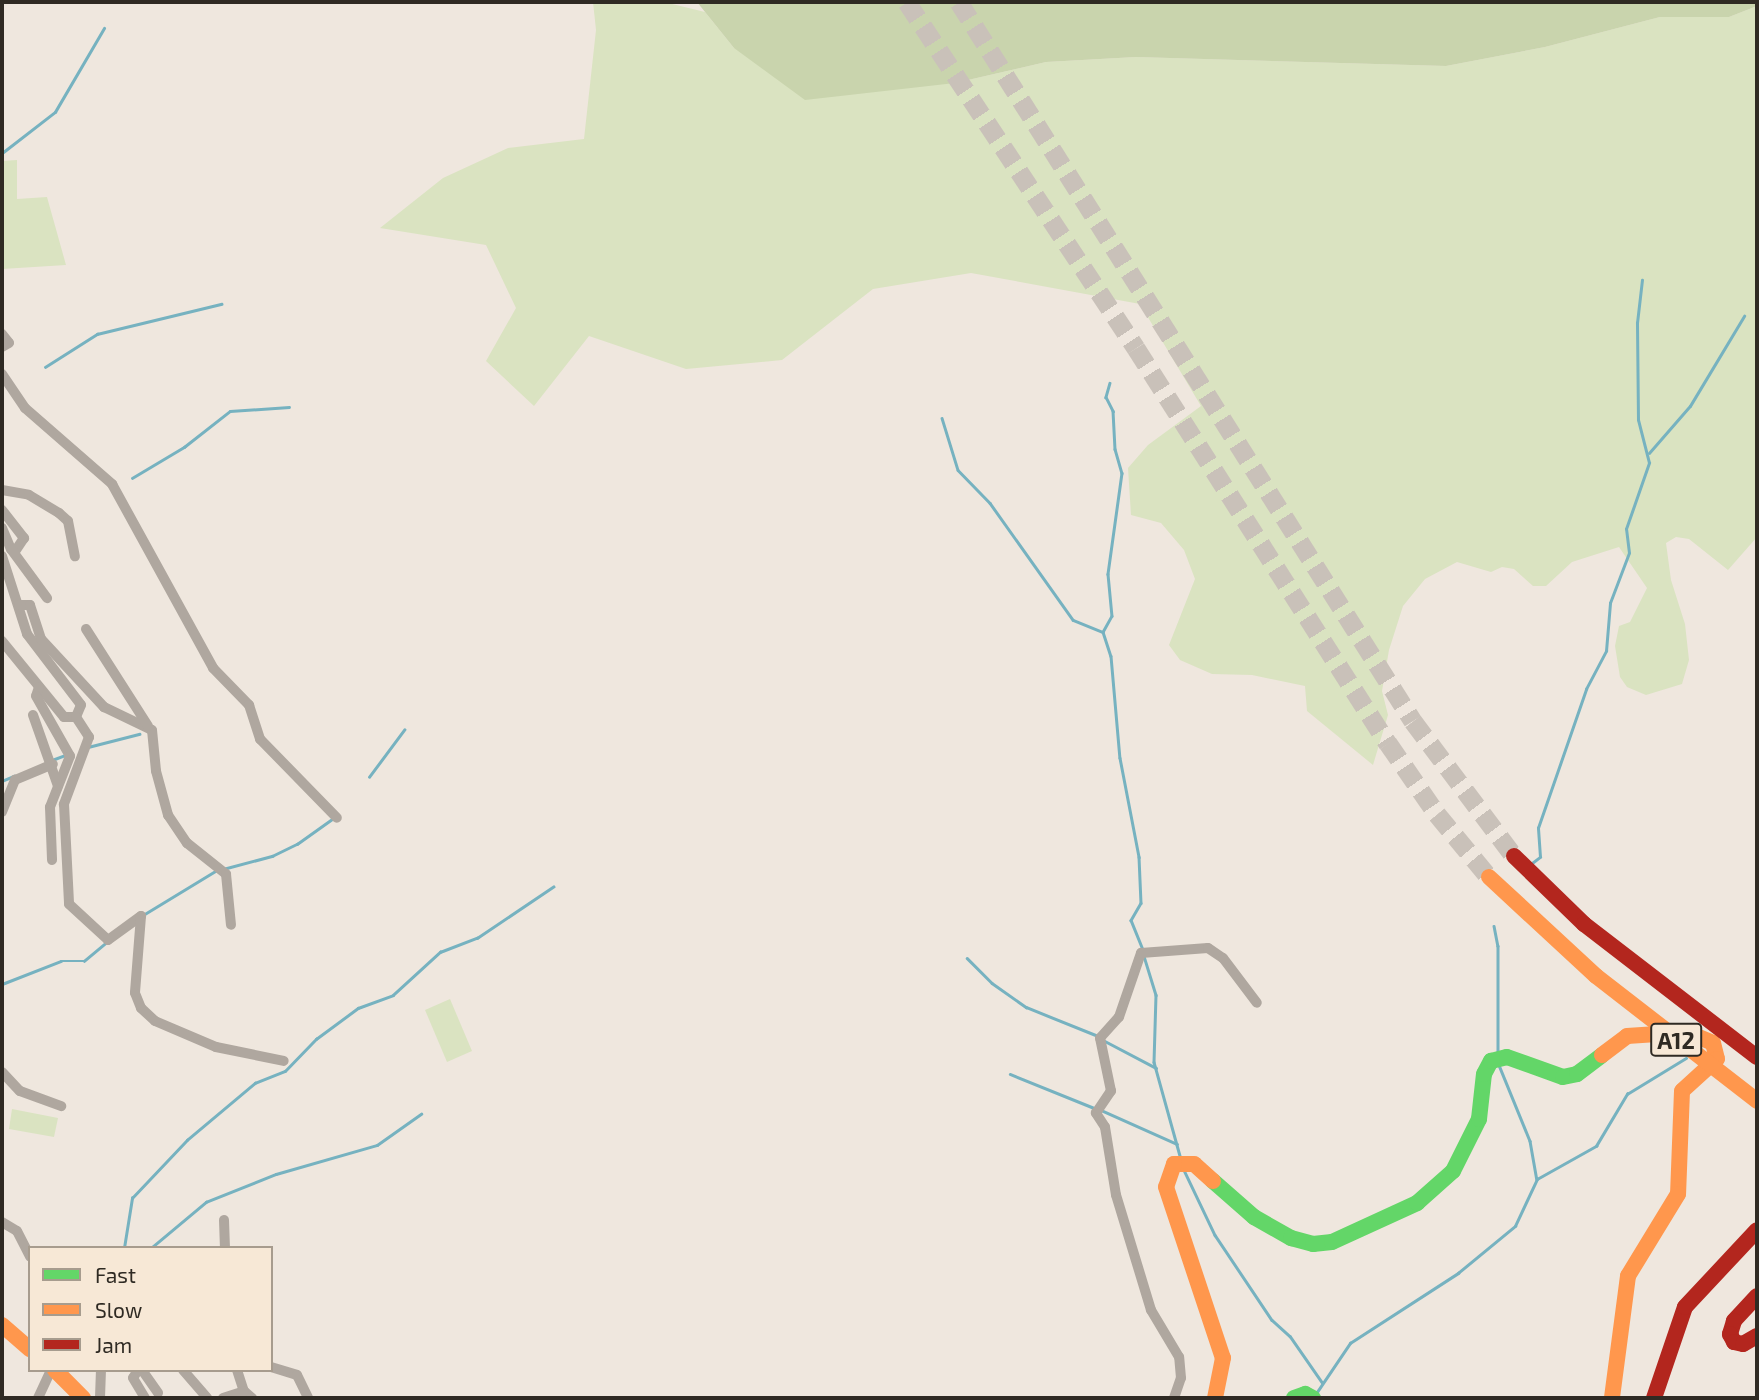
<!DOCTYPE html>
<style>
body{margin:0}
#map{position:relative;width:1759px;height:1400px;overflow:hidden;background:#efe7de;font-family:"Exo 2",sans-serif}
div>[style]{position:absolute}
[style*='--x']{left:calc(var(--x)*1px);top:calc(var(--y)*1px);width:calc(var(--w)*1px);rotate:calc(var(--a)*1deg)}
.green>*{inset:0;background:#dae3c1}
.forest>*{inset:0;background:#c9d4ad}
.stream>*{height:2.5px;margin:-1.25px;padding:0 1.25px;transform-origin:1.25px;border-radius:1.25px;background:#76b2c0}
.highway-tunnel>*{height:19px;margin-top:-9.5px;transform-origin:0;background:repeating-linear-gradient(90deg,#c9c1b9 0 19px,transparent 0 29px)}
.street>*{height:10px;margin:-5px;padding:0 5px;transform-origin:5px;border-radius:5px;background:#afa79f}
.fast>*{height:16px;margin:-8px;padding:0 8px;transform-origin:8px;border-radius:8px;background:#63d668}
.slow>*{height:16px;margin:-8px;padding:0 8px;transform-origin:8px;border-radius:8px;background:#ff974d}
.jam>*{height:16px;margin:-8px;padding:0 8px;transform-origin:8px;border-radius:8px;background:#b3261e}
.slow-bridge>*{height:16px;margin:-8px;padding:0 8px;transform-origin:8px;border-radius:8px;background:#ff974d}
span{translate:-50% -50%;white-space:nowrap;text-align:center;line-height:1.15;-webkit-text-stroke:6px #f7e8d6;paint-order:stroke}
.shield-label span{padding:2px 5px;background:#f7e8d6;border:2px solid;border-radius:5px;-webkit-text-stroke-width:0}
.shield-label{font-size:23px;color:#2f2a23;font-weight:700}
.frame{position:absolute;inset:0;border:4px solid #2f2a23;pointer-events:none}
.legend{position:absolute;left:28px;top:1246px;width:245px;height:126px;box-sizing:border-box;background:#f7e8d6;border:2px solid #a79c8e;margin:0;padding:9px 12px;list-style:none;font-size:21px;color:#2f2a23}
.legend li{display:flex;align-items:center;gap:14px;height:35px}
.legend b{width:35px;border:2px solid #a79c8e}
</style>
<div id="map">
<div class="green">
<i style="clip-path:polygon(593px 2px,664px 2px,705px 12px,734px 48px,955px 83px,1046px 62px,1136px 57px,1446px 66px,1545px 47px,1660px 17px,1729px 17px,1757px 6px,1757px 537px,1728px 570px,1689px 539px,1676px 537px,1666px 543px,1671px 580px,1685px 624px,1689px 660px,1682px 684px,1646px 695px,1627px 687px,1620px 677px,1615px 646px,1619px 626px,1630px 622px,1647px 588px,1619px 547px,1572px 562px,1546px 586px,1533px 586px,1514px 569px,1502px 567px,1491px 572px,1457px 562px,1425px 579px,1403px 606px,1389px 650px,1382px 691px,1388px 715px,1373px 765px,1307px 711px,1305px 686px,1252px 675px,1212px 674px,1180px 660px,1169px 645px,1195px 579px,1184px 550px,1161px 523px,1131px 515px,1128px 468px,1148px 445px,1201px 406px,1140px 304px,971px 273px,873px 289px,782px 360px,686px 369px,589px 336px,534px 406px,486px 361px,516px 308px,486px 245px,380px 228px,443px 178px,508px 148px,584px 139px,596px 30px)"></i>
<i style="clip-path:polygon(17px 160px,17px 199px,47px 197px,66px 265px,2px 269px,2px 161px)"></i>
<i style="clip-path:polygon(450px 999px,472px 1051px,447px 1062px,425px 1010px)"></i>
<i style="clip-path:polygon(12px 1109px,58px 1118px,54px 1137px,9px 1129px)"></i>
</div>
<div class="forest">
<i style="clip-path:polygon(697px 2px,1757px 2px,1757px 6px,1729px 17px,1660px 17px,1545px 47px,1446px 66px,1136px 57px,1046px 62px,955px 83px,805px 100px,734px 48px)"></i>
</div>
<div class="stream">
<i style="--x:2;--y:153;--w:67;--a:-37.7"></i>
<i style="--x:55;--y:112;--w:97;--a:-59.7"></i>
<i style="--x:45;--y:367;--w:62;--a:-32.4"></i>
<i style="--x:97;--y:334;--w:128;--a:-13.6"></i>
<i style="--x:1110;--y:383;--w:15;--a:106"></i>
<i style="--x:1106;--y:397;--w:16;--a:63"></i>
<i style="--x:1113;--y:411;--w:38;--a:87"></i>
<i style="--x:1115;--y:449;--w:25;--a:74"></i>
<i style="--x:1122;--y:473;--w:102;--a:97.9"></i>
<i style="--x:1108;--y:574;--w:42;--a:84.6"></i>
<i style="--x:1112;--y:616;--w:18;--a:119"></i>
<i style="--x:1103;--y:632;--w:25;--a:72"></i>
<i style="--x:1111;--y:656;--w:102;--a:85"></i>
<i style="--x:1120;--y:758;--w:101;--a:79.1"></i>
<i style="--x:1139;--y:857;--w:46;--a:87.5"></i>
<i style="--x:1141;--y:903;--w:20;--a:120"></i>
<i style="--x:1131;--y:920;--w:31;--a:68"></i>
<i style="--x:942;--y:418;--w:54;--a:72.9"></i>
<i style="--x:958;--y:470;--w:46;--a:45.9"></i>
<i style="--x:990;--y:503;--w:143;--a:54.6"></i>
<i style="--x:1073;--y:620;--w:32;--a:22"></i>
<i style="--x:1649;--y:453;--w:62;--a:-48.9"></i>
<i style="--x:1690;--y:406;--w:105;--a:-59"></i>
<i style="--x:132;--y:478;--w:61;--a:-30.8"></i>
<i style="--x:184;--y:447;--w:58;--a:-38"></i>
<i style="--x:230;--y:411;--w:59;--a:-3.9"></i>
<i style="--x:88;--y:747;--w:53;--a:-14.3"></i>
<i style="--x:52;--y:760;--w:14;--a:-21"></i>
<i style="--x:369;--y:777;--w:59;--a:-53.3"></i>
<i style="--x:2;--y:781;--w:13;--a:-23"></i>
<i style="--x:1532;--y:863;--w:10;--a:-37"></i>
<i style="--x:1540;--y:857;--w:29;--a:-94"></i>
<i style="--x:1538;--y:828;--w:147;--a:-70.9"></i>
<i style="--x:1586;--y:689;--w:43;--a:-62.2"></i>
<i style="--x:1606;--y:651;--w:48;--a:-85.2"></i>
<i style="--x:1610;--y:603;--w:53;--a:-69.2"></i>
<i style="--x:1629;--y:553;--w:24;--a:-97"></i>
<i style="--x:1626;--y:529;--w:70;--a:-70.8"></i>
<i style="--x:1649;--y:463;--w:44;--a:-104.3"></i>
<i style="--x:1638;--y:420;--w:97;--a:-90.6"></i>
<i style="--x:1637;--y:323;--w:43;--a:-83.4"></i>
<i style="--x:223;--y:869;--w:51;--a:-14.9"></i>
<i style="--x:272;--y:856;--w:28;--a:-26"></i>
<i style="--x:297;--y:844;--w:43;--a:-35.5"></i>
<i style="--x:143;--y:915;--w:87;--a:-31.3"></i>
<i style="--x:1494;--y:926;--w:20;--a:79"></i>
<i style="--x:1498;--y:946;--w:109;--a:90"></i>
<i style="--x:1144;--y:956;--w:41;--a:72.9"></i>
<i style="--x:1156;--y:995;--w:67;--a:91.7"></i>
<i style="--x:1154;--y:1062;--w:98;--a:74.5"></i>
<i style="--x:967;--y:958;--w:35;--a:45"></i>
<i style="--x:992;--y:983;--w:42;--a:35.2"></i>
<i style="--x:1026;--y:1007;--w:78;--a:21.9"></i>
<i style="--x:2;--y:984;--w:63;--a:-21.3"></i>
<i style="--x:61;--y:961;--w:23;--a:0"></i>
<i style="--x:84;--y:961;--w:30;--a:-40"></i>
<i style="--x:1103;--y:1040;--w:60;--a:27.8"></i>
<i style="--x:1499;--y:1065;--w:82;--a:67.8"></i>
<i style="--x:1530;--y:1141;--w:39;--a:80"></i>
<i style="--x:1010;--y:1074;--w:91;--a:22"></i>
<i style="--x:1103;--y:1111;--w:81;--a:24"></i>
<i style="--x:1184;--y:1170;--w:72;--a:64.5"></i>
<i style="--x:1215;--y:1235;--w:102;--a:56.2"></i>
<i style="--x:1272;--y:1320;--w:24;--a:42"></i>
<i style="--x:1290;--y:1336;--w:56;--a:55.2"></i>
<i style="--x:124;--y:1248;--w:51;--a:-80.9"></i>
<i style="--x:132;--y:1198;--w:80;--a:-46.5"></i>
<i style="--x:187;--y:1140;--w:89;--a:-40"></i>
<i style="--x:255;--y:1083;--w:32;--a:-22"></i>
<i style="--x:285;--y:1071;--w:45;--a:-45.9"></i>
<i style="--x:316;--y:1039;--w:52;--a:-36.4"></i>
<i style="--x:358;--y:1008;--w:37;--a:-20"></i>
<i style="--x:393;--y:995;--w:64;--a:-42.5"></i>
<i style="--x:440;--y:952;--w:40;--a:-21"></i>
<i style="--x:477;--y:938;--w:92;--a:-33.9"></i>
<i style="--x:151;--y:1248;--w:72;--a:-39.9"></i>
<i style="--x:206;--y:1202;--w:75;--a:-21.8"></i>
<i style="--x:276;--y:1174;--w:105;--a:-16"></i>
<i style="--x:377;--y:1145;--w:54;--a:-35.2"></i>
<i style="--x:1317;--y:1392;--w:59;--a:-56"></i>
<i style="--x:1350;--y:1343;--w:129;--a:-32.9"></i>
<i style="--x:1458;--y:1273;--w:74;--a:-39.5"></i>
<i style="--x:1515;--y:1226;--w:52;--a:-64.9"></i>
<i style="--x:1537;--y:1179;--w:68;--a:-29.2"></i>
<i style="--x:1596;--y:1146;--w:61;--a:-59.2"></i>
<i style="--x:1627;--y:1094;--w:69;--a:-31.4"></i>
</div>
<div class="highway-tunnel">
<i style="--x:907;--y:2;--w:415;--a:56.5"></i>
<i style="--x:1136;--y:348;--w:469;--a:57.5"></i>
<i style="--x:1388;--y:743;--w:86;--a:55.4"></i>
<i style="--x:1437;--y:814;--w:82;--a:50.5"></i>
<i style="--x:959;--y:2;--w:850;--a:57.73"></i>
<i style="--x:1413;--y:721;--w:169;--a:53.2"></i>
</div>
<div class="street">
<i style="--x:2;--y:334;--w:11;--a:52"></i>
<i style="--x:9;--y:343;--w:8;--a:150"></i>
<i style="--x:2;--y:374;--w:41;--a:55.9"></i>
<i style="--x:25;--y:408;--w:116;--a:41.1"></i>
<i style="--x:112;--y:484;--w:210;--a:61.2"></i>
<i style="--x:213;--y:668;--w:52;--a:45.8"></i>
<i style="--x:249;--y:705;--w:36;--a:72"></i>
<i style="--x:260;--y:739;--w:110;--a:45.7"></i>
<i style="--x:2;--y:490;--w:27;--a:10"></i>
<i style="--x:29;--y:495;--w:35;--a:31"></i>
<i style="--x:59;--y:513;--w:12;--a:42"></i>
<i style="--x:68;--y:521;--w:36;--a:79"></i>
<i style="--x:2;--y:510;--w:36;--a:52"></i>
<i style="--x:24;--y:538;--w:14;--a:124"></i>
<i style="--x:2;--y:528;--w:23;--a:67"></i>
<i style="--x:11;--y:549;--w:61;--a:53.7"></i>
<i style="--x:2;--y:556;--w:82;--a:72.2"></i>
<i style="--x:27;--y:634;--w:89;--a:52.7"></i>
<i style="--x:81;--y:705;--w:13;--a:113"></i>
<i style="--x:76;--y:717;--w:12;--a:180"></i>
<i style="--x:64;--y:717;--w:98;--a:-129.2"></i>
<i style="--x:19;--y:605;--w:11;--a:0"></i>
<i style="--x:30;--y:605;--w:36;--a:72"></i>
<i style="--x:41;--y:639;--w:93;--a:47.2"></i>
<i style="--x:104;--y:707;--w:53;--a:25.6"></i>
<i style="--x:152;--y:730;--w:41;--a:84.4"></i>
<i style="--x:156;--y:771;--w:46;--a:74.7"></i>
<i style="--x:168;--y:815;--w:34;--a:56"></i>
<i style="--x:187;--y:843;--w:50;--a:38.5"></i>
<i style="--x:226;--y:874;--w:51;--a:84.4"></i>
<i style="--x:86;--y:629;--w:115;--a:57.4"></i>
<i style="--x:39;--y:687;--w:9;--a:108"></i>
<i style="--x:36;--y:696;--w:69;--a:60.5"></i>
<i style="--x:70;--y:756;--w:55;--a:111.4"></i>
<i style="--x:50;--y:807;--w:53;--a:87.8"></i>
<i style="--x:33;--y:715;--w:75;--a:70.6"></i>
<i style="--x:76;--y:717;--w:24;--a:57"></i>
<i style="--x:89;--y:737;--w:72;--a:110.5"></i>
<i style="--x:64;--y:804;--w:100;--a:87.1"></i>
<i style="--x:69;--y:904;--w:53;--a:42.7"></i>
<i style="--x:108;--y:940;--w:41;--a:-36"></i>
<i style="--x:141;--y:916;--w:77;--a:94.5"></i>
<i style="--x:135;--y:993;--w:16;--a:68"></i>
<i style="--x:141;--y:1008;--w:19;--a:43"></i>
<i style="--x:155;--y:1021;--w:66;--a:23.1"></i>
<i style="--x:216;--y:1047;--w:69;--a:11.6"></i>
<i style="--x:2;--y:812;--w:35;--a:-68"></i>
<i style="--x:15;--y:780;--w:41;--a:-22.8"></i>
<i style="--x:2;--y:1072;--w:26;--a:47"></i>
<i style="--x:20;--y:1091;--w:44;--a:20.1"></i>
<i style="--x:224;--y:1220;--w:28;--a:88"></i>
<i style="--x:2;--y:1222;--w:17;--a:31"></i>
<i style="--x:17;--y:1231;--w:29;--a:63"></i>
<i style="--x:271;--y:1367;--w:27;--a:17"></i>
<i style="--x:297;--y:1375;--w:25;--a:64"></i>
<i style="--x:138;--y:1370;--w:9;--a:122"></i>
<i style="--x:133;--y:1378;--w:23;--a:59"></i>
<i style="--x:142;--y:1370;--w:28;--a:55"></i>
<i style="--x:183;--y:1370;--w:37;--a:49"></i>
<i style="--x:237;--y:1370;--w:22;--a:72"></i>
<i style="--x:244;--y:1391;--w:11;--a:41"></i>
<i style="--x:38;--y:1398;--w:31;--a:-65"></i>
<i style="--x:100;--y:1398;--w:28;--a:-88"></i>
<i style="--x:223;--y:1398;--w:22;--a:-18"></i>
<i style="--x:1174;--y:1398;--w:21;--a:-71"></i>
<i style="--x:1181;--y:1378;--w:21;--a:-95"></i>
<i style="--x:1179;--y:1357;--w:55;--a:-120.8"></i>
<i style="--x:1151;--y:1310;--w:120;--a:-106.9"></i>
<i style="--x:1116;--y:1195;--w:69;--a:-99.2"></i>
<i style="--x:1105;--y:1127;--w:17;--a:-123"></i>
<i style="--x:1096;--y:1113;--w:27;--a:-56"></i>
<i style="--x:1111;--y:1091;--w:54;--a:-101.7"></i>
<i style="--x:1100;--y:1038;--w:28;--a:-48"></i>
<i style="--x:1119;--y:1017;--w:68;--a:-71"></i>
<i style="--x:1141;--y:953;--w:67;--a:-4.3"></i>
<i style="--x:1208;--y:948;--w:18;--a:34"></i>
<i style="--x:1223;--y:958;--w:56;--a:52.9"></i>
</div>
<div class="fast">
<i style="--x:1213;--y:1181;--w:55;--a:41.3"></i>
<i style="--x:1254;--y:1217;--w:43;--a:29.6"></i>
<i style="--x:1291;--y:1238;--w:23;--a:15"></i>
<i style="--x:1313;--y:1244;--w:19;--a:-6"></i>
<i style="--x:1332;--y:1242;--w:94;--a:-24.6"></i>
<i style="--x:1417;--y:1203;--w:48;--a:-41.6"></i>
<i style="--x:1453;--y:1171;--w:58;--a:-63.4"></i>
<i style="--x:1479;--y:1119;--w:45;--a:-83.7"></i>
<i style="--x:1484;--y:1074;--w:15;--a:-62"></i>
<i style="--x:1491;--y:1061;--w:16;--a:-14"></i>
<i style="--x:1507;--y:1057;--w:59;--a:19.7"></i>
<i style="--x:1563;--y:1077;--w:14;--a:-12"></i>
<i style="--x:1577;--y:1074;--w:31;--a:-37"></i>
<i style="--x:1294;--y:1398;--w:12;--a:-20"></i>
<i style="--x:1305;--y:1394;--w:9;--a:27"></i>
</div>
<div class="slow">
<i style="--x:1489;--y:877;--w:146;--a:42.8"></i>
<i style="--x:1602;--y:1055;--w:31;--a:-37"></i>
<i style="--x:1627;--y:1036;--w:60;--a:-3.8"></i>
<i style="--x:1687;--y:1032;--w:28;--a:23"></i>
<i style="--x:1713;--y:1043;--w:16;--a:76"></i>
<i style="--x:1717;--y:1059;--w:47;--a:137.6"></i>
<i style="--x:1682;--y:1091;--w:103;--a:92.2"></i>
<i style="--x:1678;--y:1194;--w:96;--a:121.4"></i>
<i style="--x:1628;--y:1276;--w:123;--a:97.5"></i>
<i style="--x:1213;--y:1181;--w:25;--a:-138"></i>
<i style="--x:1194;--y:1164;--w:20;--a:180"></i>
<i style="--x:1174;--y:1164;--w:24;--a:109"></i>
<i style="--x:1166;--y:1187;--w:180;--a:71.6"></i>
<i style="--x:1223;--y:1358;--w:41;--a:101.3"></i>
<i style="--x:2;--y:1325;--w:37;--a:41"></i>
<i style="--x:55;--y:1370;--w:40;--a:45"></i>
</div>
<div class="jam">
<i style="--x:1514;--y:856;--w:98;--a:44.2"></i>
<i style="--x:1584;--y:924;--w:218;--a:37.6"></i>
<i style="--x:1757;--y:1296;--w:34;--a:133"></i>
<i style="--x:1734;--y:1321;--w:14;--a:107"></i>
<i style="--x:1730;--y:1334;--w:9;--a:63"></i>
<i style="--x:1734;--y:1342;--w:9;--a:13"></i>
<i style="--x:1743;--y:1344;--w:16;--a:-30"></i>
<i style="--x:1654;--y:1398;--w:96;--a:-71.2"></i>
<i style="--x:1685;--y:1307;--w:105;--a:-46.9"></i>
</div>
<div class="slow-bridge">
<i style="--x:1596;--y:976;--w:204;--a:37.8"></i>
</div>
<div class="shield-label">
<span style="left:1676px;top:1040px">A12</span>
</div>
<div class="frame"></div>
<ul class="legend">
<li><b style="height:9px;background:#63d668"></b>Fast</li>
<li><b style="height:9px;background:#ff974d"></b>Slow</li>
<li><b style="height:9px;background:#b3261e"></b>Jam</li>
</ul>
</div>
